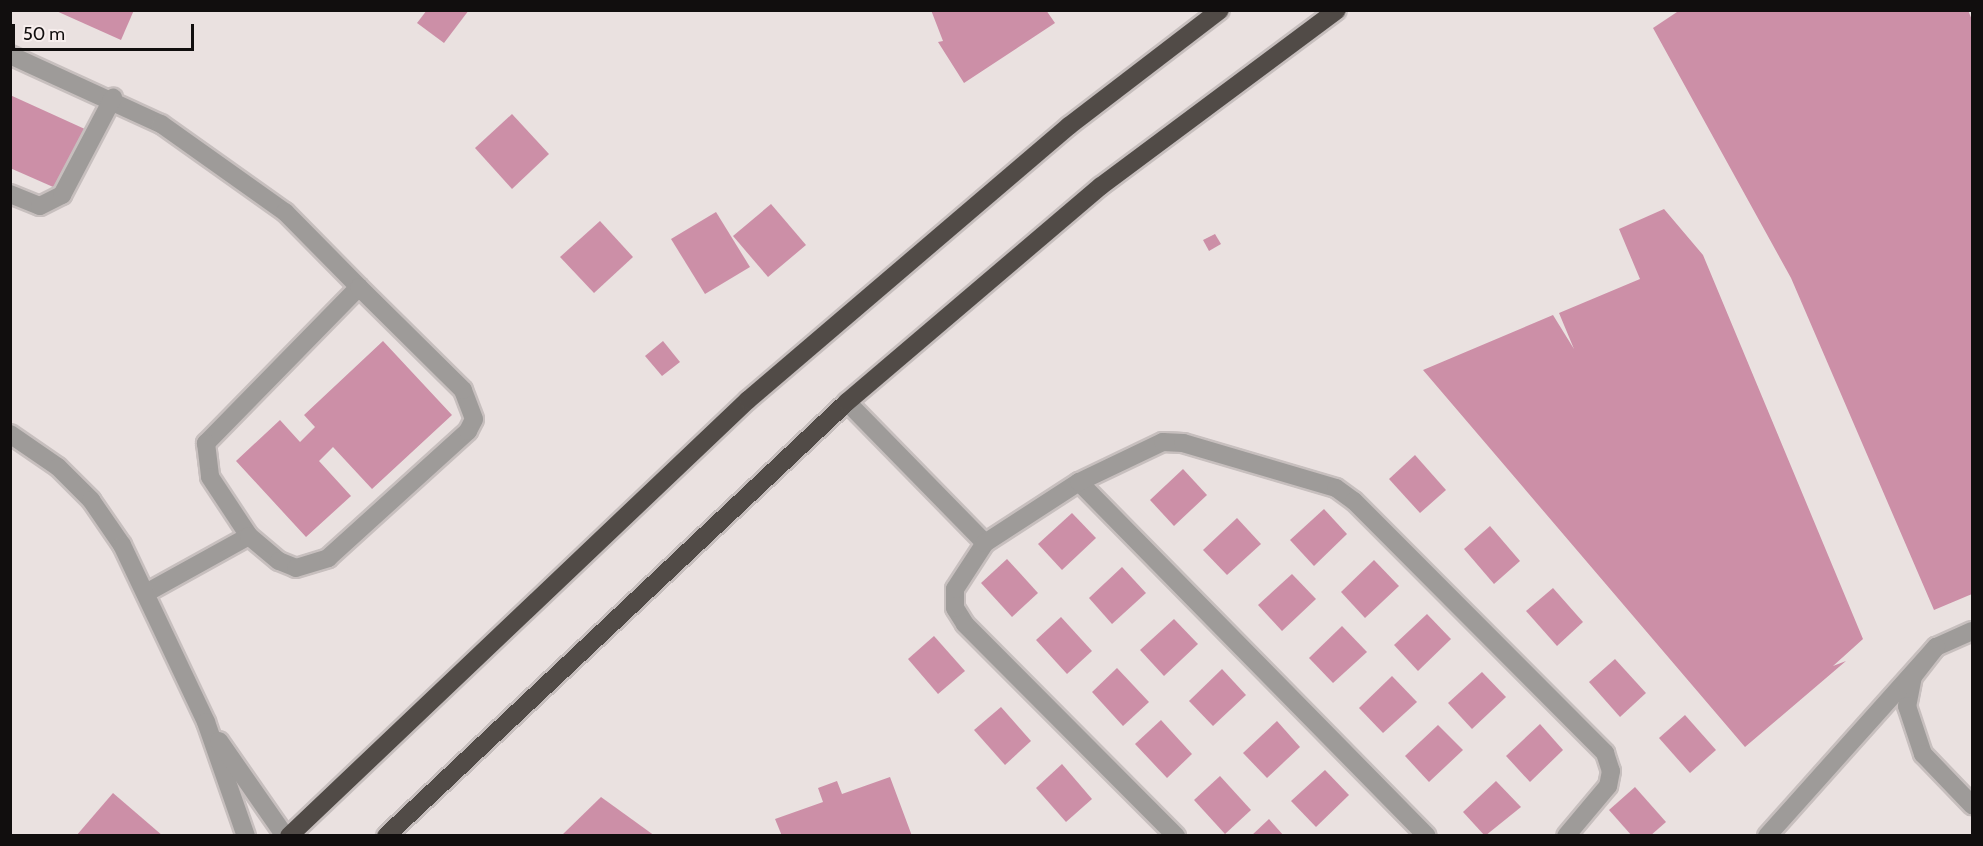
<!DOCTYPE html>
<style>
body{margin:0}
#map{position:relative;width:1983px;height:846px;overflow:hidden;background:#eae1e0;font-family:Cabin,sans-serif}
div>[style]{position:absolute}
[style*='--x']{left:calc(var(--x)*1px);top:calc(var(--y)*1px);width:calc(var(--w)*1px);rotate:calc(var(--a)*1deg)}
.building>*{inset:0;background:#cc8fa7}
.roads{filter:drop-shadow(2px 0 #c7bfbe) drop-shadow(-2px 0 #c7bfbe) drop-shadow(0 2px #c7bfbe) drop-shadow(0 -2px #c7bfbe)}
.minor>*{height:18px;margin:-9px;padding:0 9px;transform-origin:9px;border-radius:9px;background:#9e9b99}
.highway>*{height:18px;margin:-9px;padding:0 9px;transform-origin:9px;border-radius:9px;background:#514b47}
span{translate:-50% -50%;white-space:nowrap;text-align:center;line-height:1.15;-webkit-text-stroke:6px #f7eeed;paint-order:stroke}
.frame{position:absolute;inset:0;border:12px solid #110e0e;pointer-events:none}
.scale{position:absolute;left:12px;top:24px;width:182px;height:27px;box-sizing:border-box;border:3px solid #110e0e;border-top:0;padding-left:8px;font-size:18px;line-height:21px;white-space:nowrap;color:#110e0e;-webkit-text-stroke:4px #f7eeed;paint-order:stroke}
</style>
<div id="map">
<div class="building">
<i style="clip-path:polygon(54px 10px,134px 10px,121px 40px)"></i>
<i style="clip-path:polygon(427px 10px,469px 10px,444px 43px,417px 23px)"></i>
<i style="clip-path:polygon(931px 10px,1046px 10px,1055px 23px,964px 83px,938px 42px,943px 41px)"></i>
<i style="clip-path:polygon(1680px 10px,1968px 10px,1972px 20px,1972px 594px,1934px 610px,1791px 278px,1653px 28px)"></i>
<i style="clip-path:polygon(10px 95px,87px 130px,60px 190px,10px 168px)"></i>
<i style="clip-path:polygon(512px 114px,549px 154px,512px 189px,475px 148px)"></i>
<i style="clip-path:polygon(771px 204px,806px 245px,768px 277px,733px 236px)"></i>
<i style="clip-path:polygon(1664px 209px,1703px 255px,1863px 639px,1833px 666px,1846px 661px,1745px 747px,1423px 370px,1553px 315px,1574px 349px,1559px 313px,1640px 279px,1619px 229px)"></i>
<i style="clip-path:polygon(716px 212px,750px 267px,705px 294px,671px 239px)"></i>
<i style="clip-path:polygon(600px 221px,633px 257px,594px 293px,560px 257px)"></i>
<i style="clip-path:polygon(1215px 234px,1221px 244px,1209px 251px,1203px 240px)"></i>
<i style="clip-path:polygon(383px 341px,452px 415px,372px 489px,333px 447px,319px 461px,351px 496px,306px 537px,236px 461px,280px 420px,300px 442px,315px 427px,304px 415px)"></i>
<i style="clip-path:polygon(663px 341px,680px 362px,662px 376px,645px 356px)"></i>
<i style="clip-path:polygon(1415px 455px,1446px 490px,1420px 513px,1389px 479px)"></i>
<i style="clip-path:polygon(1183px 469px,1207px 495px,1174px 526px,1150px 500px)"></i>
<i style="clip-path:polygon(1324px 509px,1347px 534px,1314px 566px,1290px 540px)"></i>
<i style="clip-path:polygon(1072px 513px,1096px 538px,1062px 570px,1038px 544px)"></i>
<i style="clip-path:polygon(1237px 518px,1261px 544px,1227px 575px,1203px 550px)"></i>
<i style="clip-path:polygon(1490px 526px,1520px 561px,1494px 584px,1464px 549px)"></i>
<i style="clip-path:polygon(1007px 559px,1038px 593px,1012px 617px,981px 583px)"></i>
<i style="clip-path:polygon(1374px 560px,1399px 586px,1365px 618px,1341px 592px)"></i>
<i style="clip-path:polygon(1122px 567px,1146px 593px,1112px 624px,1089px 598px)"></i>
<i style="clip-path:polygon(1292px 574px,1316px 599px,1282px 631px,1258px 605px)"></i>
<i style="clip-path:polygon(1553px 588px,1583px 622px,1557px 646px,1526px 611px)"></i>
<i style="clip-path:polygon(1427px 614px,1451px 639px,1418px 671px,1394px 645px)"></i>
<i style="clip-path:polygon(1061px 617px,1092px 651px,1067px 674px,1036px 640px)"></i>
<i style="clip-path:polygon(1174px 619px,1198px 644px,1164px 676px,1140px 650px)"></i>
<i style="clip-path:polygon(1342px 626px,1367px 652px,1333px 683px,1309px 658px)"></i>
<i style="clip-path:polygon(934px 636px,965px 671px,938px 694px,908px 659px)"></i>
<i style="clip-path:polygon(1615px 659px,1646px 693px,1620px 717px,1589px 682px)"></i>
<i style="clip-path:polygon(1117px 668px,1149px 702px,1123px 726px,1092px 692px)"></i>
<i style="clip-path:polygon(1222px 669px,1246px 695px,1213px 726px,1189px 701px)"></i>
<i style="clip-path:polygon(1482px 672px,1506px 697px,1472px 729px,1448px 703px)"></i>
<i style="clip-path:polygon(1392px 676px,1417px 702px,1383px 733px,1359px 708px)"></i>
<i style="clip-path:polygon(1001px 707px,1031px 741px,1005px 765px,974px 730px)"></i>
<i style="clip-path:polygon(1685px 715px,1716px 750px,1690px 773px,1659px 738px)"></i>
<i style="clip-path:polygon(1161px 720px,1192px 754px,1167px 778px,1135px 744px)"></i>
<i style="clip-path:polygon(1277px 721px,1300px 747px,1267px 778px,1243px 753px)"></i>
<i style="clip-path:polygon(1540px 724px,1563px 750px,1530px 782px,1506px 756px)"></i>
<i style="clip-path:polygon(1438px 725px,1463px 750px,1429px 782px,1405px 756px)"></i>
<i style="clip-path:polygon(1062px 764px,1092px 799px,1066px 822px,1036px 788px)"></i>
<i style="clip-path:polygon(1325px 770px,1349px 795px,1316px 827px,1291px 801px)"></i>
<i style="clip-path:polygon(1220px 776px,1251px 810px,1225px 834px,1194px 800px)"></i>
<i style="clip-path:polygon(890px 777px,912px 836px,782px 836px,775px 819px,823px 802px,818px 788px,837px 781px,842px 794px)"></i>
<i style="clip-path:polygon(1496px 781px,1521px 807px,1485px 836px,1463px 812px)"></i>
<i style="clip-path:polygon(1635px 787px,1666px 822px,1650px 836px,1632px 836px,1609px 810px)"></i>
<i style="clip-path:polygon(113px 793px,163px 836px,76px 836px)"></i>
<i style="clip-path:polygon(601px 797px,655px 836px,561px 836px)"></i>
<i style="clip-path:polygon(1269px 819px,1284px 836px,1251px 836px)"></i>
</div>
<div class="roads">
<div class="minor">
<i style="--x:10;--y:55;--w:166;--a:24.6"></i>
<i style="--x:161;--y:124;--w:152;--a:35.4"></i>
<i style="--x:285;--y:212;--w:105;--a:45.4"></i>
<i style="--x:359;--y:287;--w:219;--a:134.4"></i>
<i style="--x:206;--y:443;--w:34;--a:83"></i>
<i style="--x:210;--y:477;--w:71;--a:56.5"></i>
<i style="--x:249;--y:536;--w:118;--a:151"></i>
<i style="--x:10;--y:194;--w:32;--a:22"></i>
<i style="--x:40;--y:206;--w:25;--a:-27"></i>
<i style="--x:62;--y:195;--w:110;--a:-62.3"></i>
<i style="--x:847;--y:402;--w:197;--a:45.6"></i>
<i style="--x:10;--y:434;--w:58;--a:34.5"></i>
<i style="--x:58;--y:467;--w:47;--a:45"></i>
<i style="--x:91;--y:500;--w:55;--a:55.4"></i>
<i style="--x:122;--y:545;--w:196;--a:64.6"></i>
<i style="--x:206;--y:722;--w:121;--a:70.7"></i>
<i style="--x:1079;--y:482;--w:496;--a:45.5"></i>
<i style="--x:249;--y:536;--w:39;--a:40"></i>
<i style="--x:279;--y:561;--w:18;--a:22"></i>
<i style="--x:296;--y:568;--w:34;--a:-17"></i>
<i style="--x:328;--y:558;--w:189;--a:-42.2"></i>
<i style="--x:468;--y:431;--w:13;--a:-63"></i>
<i style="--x:474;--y:419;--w:31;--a:-111"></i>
<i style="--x:463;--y:390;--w:146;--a:-135.3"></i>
<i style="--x:1972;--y:631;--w:39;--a:156"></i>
<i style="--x:1936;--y:647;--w:37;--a:128"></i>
<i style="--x:1913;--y:676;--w:31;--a:101"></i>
<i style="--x:1907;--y:706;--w:51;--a:71.6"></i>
<i style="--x:1923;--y:754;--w:71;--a:46.1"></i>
<i style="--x:219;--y:741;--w:116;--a:55.2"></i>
<i style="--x:1176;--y:836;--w:299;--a:-134.9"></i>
<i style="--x:965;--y:624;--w:19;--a:-122"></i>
<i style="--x:955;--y:608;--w:19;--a:-90"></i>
<i style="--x:955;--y:589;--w:55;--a:-56.9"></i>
<i style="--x:985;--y:543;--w:112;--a:-33"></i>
<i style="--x:1079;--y:482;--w:93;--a:-25.5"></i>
<i style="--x:1163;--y:442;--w:20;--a:3"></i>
<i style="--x:1183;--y:443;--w:159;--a:16.4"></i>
<i style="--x:1336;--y:488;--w:22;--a:36"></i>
<i style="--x:1354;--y:501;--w:356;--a:45.1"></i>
<i style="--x:1605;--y:753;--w:19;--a:72"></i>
<i style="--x:1611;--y:771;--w:15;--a:101"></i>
<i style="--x:1608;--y:786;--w:65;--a:130"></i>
<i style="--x:1767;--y:836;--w:254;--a:-48.2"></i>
</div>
<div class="highway">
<i style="--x:289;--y:836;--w:633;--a:-43.53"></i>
<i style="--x:748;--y:400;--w:422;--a:-40.5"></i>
<i style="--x:1069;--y:126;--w:190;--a:-37.5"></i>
<i style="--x:386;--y:836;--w:633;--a:-43.27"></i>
<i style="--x:847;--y:402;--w:333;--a:-40.4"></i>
<i style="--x:1101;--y:186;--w:294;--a:-36.7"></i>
</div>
</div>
<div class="frame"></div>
<div class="scale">50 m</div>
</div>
